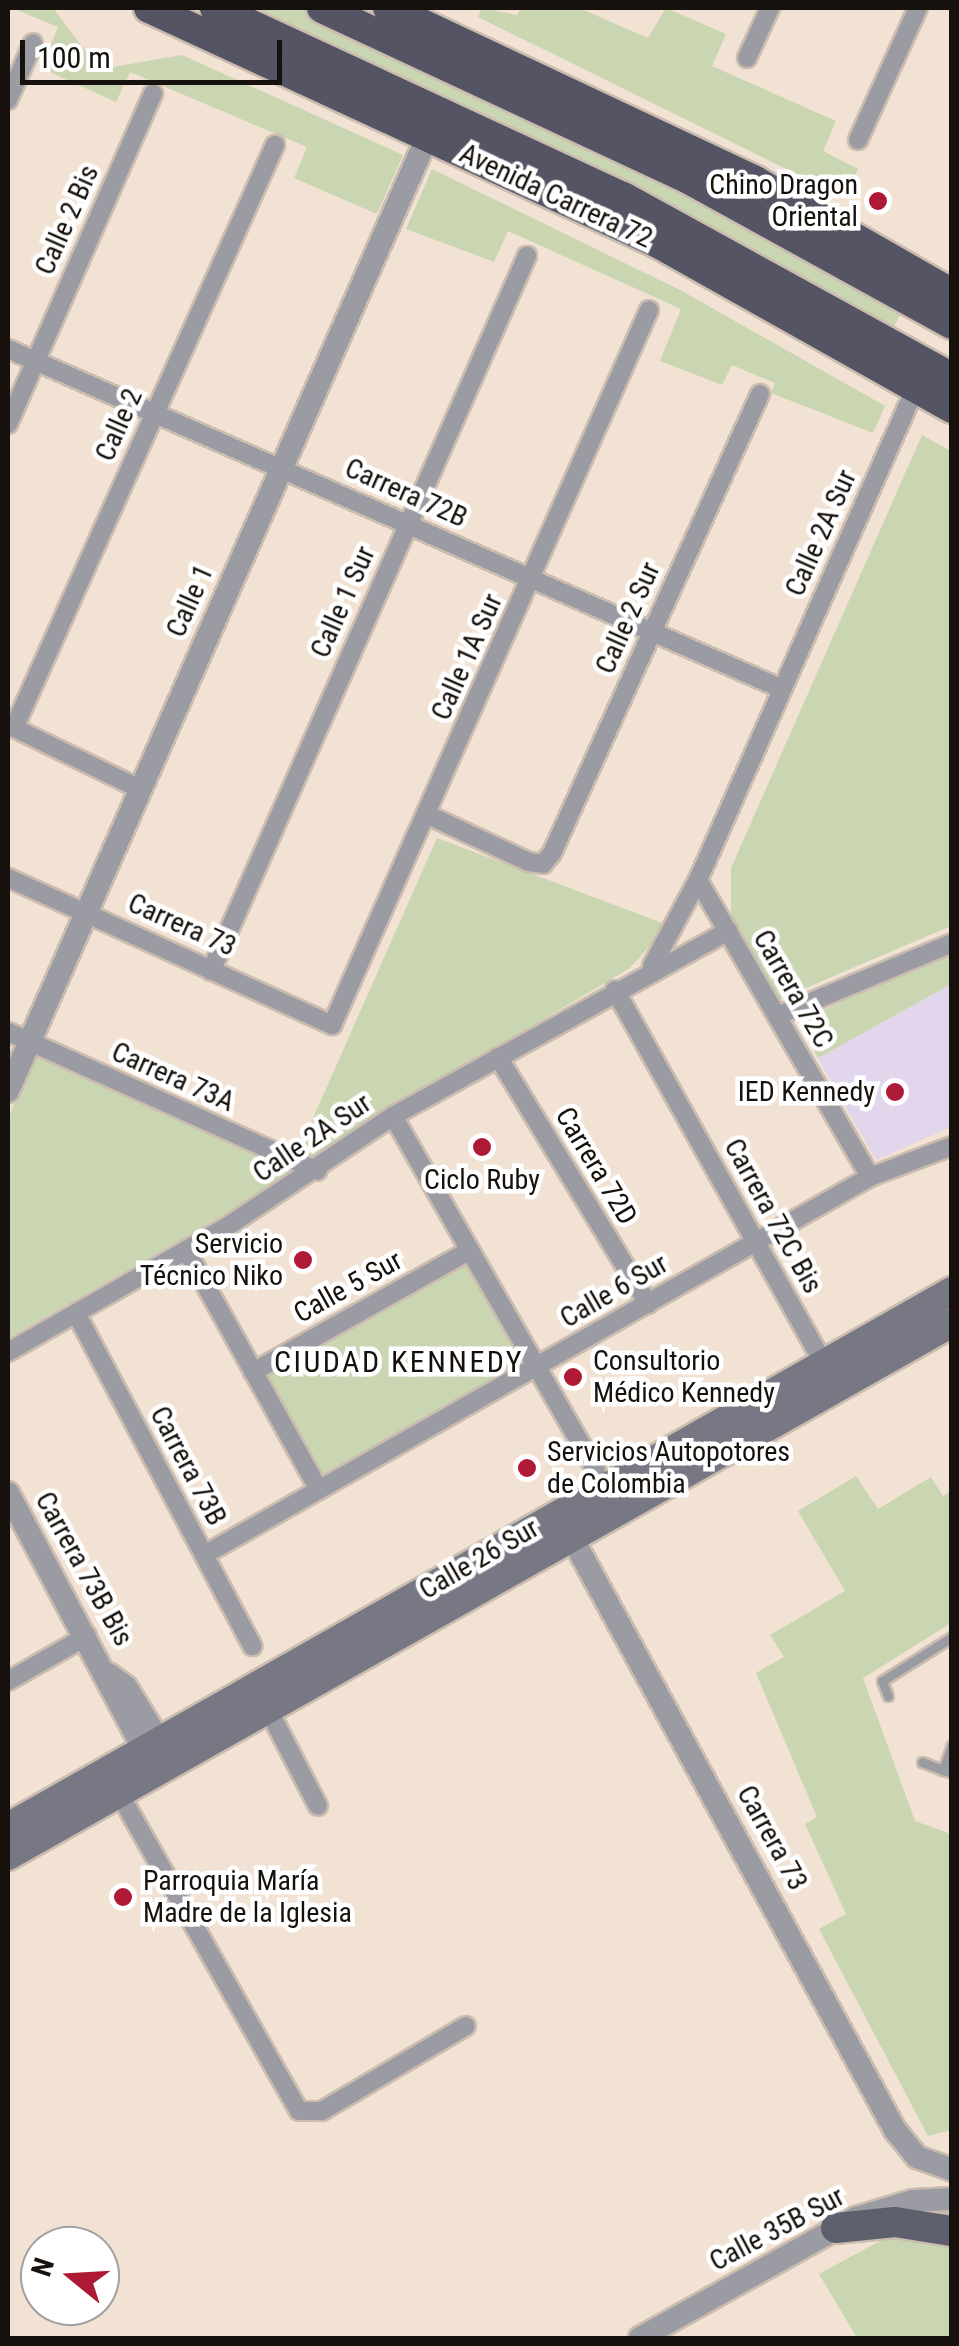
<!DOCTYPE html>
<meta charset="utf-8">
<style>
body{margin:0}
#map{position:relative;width:959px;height:2346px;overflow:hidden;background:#f2e2d3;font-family:"Roboto Condensed",sans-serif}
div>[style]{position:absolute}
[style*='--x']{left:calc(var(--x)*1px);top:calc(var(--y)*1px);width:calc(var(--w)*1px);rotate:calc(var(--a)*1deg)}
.education>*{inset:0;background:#e1d6eb}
.green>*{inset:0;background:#c9d6b1}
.roads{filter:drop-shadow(2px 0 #cabcaf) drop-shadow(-2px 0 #cabcaf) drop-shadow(0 2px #cabcaf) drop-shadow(0 -2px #cabcaf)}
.service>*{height:9px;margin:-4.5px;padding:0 4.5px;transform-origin:4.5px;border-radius:4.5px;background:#9b9ba4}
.minor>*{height:18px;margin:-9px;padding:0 9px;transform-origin:9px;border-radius:9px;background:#9b9ba4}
.tertiary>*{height:22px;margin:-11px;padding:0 11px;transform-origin:11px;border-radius:11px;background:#9b9ba4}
.secondary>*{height:28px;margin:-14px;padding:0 14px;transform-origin:14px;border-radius:14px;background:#777884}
.primary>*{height:30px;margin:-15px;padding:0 15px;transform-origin:15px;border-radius:15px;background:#5e5f6d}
.trunk>*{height:30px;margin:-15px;padding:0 15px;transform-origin:15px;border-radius:15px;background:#545464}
.dots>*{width:28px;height:28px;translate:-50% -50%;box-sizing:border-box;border:5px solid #fff;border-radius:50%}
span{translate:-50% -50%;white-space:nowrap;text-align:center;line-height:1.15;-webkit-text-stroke:9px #fff;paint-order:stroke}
.poi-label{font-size:28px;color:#16110c}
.right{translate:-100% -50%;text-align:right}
.left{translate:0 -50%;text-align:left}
.street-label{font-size:28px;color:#16110c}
.neighbourhood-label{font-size:30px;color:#16110c;letter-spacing:2.5px}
.frame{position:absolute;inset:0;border:10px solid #16110c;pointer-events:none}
.north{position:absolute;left:20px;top:2226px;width:100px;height:100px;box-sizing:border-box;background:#fff;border:2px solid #a2a09e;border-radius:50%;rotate:288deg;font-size:28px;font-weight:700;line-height:40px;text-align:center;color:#16110c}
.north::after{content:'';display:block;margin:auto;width:35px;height:45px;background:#ae1a36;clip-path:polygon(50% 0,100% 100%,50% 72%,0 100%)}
.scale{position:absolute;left:20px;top:40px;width:262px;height:45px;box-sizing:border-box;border:5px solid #16110c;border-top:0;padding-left:12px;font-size:30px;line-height:35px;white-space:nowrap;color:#16110c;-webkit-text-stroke:8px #fff;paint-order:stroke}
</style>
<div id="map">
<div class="education">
<i style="clip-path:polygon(951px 984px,951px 1127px,876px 1160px,818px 1058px)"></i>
</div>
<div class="green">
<i style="clip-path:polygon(12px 8px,53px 8px,89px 56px,113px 67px,182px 55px,403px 155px,377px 214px,294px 178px,307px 147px,130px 72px,116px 102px,41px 68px,58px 27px)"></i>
<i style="clip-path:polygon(239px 8px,299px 8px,624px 159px,905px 307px,890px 333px)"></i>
<i style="clip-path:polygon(482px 8px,517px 15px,521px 8px,579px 8px,648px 38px,666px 8px,726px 34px,712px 66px,836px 121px,823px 151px,858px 169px,845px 198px,478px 17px)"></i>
<i style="clip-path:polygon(432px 169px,682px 291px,885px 406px,873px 433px,771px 393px,775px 383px,732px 365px,722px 385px,660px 361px,681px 309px,508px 231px,494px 262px,406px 229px)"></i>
<i style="clip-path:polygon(922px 435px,951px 451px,951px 926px,780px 999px,731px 917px,731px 868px)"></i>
<i style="clip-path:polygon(437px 838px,662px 923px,655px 940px,630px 968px,312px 1157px,298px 1152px)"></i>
<i style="clip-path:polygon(951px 951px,951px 984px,818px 1058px,798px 1022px)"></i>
<i style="clip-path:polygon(37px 1053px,172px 1117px,301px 1171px,8px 1338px,8px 1118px)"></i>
<i style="clip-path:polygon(470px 1260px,526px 1362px,319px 1479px,262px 1377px)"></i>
<i style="clip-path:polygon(856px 1476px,878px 1509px,931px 1477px,943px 1496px,951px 1491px,951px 1623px,863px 1678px,915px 1821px,951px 1834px,951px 2130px,928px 2136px,819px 1929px,846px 1914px,805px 1824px,817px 1817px,756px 1673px,784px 1657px,770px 1635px,845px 1591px,798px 1511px)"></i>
<i style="clip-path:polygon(891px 2235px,951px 2244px,951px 2338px,857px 2338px,819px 2274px)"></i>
</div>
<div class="roads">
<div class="service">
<i style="--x:888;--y:1696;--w:16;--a:-112"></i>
<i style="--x:882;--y:1681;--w:83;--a:-32.2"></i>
<i style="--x:952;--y:1745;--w:27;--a:110"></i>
<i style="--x:943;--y:1770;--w:9;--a:18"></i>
<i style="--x:922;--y:1762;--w:22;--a:21"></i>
</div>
<div class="minor">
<i style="--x:747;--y:58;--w:55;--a:-65.3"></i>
<i style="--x:8;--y:100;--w:62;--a:-66.3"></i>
<i style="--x:858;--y:140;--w:145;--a:-65.6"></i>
<i style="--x:8;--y:349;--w:845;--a:23.71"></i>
<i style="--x:8;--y:424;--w:361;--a:-66.3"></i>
<i style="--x:8;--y:725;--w:147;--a:25.9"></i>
<i style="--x:14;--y:728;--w:639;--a:-65.88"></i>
<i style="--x:428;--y:815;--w:111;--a:25"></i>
<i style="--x:529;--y:862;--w:14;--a:8"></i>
<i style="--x:543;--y:864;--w:14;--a:-51"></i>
<i style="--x:552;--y:853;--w:504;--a:-65.62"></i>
<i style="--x:8;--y:878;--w:356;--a:24.4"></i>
<i style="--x:332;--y:1025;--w:782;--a:-66.09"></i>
<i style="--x:698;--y:880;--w:343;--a:59.9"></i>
<i style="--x:652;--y:966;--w:98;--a:-61.9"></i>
<i style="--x:698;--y:880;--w:539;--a:-66.15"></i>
<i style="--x:211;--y:971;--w:782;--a:-66.16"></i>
<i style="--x:615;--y:990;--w:428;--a:60.8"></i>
<i style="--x:777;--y:1016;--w:190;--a:-22.6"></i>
<i style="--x:8;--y:1032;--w:339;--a:24.2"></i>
<i style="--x:498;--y:1057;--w:289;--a:58.7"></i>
<i style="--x:393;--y:1116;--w:408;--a:60.2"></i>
<i style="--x:186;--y:1250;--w:274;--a:61"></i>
<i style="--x:76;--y:1313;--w:377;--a:62.1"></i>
<i style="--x:8;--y:1352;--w:254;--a:-29.8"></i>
<i style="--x:228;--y:1226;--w:198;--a:-33.7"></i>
<i style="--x:393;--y:1116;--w:383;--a:-28.9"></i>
<i style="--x:253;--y:1372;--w:249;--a:-29.3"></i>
<i style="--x:204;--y:1555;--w:766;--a:-29.58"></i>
<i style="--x:870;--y:1177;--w:88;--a:-20.7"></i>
<i style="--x:8;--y:1681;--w:91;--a:-29.7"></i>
<i style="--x:268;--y:1709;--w:109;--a:62.7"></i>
<i style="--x:119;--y:1793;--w:365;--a:60.5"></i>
<i style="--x:299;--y:2111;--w:23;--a:0"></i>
<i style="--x:322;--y:2111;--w:167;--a:-30.6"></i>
</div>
<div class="tertiary">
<i style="--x:8;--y:1091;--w:1044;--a:-66.28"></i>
<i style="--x:8;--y:1493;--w:306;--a:62.1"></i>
<i style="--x:565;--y:1525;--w:689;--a:61.39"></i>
<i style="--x:895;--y:2130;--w:35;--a:51"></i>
<i style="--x:917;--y:2157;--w:37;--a:20"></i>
<i style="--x:108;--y:1674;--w:22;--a:36"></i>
<i style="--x:126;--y:1687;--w:80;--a:58.3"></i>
<i style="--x:640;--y:2338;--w:247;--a:-29.1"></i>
<i style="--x:856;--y:2218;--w:59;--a:-16.6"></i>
<i style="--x:913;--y:2201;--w:39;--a:-3"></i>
</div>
<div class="secondary">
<i style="--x:8;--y:1827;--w:1086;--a:-29.59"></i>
<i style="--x:8;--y:1856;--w:1084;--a:-29.45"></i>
</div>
<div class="primary">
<i style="--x:836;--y:2228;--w:59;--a:-5.8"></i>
<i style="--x:895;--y:2222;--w:58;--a:9"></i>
</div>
<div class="trunk">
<i style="--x:149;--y:8;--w:561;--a:24.78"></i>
<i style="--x:658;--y:243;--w:337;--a:29.3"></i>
<i style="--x:215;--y:8;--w:450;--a:24.9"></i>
<i style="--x:623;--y:197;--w:376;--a:28.8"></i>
<i style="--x:322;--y:8;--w:405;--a:25"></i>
<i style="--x:689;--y:179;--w:300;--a:28.9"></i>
<i style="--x:388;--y:8;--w:406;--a:25.2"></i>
<i style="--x:755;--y:181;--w:227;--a:29.8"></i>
</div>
</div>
<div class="dots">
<i style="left:878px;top:201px;background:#ae1a36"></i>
<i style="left:895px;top:1092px;background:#ae1a36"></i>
<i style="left:482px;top:1147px;background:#ae1a36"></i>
<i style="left:303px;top:1260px;background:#ae1a36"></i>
<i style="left:573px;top:1377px;background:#ae1a36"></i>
<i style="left:527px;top:1468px;background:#ae1a36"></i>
<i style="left:123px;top:1897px;background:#ae1a36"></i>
</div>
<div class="poi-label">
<span class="right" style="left:858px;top:201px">Chino Dragon<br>Oriental</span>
<span class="right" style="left:875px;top:1092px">IED Kennedy</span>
<span style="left:482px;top:1180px">Ciclo Ruby</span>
<span class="right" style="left:283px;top:1260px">Servicio<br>Técnico Niko</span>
<span class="left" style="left:593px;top:1377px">Consultorio<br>Médico Kennedy</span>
<span class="left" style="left:547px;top:1468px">Servicios Autopotores<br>de Colombia</span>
<span class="left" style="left:143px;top:1897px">Parroquia María<br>Madre de la Iglesia</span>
</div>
<div class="street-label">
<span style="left:556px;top:196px;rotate:25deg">Avenida Carrera 72</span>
<span style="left:67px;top:220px;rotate:-66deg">Calle 2 Bis</span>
<span style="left:119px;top:425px;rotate:-66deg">Calle 2</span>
<span style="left:406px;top:493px;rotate:24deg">Carrera 72B</span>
<span style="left:821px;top:533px;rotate:-66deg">Calle 2A Sur</span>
<span style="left:190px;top:601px;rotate:-66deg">Calle 1</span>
<span style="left:343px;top:602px;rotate:-66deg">Calle 1 Sur</span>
<span style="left:628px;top:618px;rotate:-66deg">Calle 2 Sur</span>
<span style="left:467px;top:657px;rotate:-66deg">Calle 1A Sur</span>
<span style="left:182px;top:925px;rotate:24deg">Carrera 73</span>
<span style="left:793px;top:989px;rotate:60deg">Carrera 72C</span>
<span style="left:173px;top:1077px;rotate:24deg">Carrera 73A</span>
<span style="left:312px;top:1138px;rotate:-34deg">Calle 2A Sur</span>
<span style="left:596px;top:1166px;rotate:59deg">Carrera 72D</span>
<span style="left:773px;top:1216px;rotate:61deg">Carrera 72C Bis</span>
<span style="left:348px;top:1287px;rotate:-29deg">Calle 5 Sur</span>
<span style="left:614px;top:1291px;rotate:-30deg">Calle 6 Sur</span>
<span style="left:188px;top:1466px;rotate:62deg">Carrera 73B</span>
<span style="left:479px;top:1559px;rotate:-30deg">Calle 26 Sur</span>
<span style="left:84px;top:1569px;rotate:61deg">Carrera 73B Bis</span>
<span style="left:772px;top:1838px;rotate:61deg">Carrera 73</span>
<span style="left:777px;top:2229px;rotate:-28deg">Calle 35B Sur</span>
</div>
<div class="neighbourhood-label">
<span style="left:399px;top:1362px">CIUDAD KENNEDY</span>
</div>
<div class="frame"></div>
<div class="north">N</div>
<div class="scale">100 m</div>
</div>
